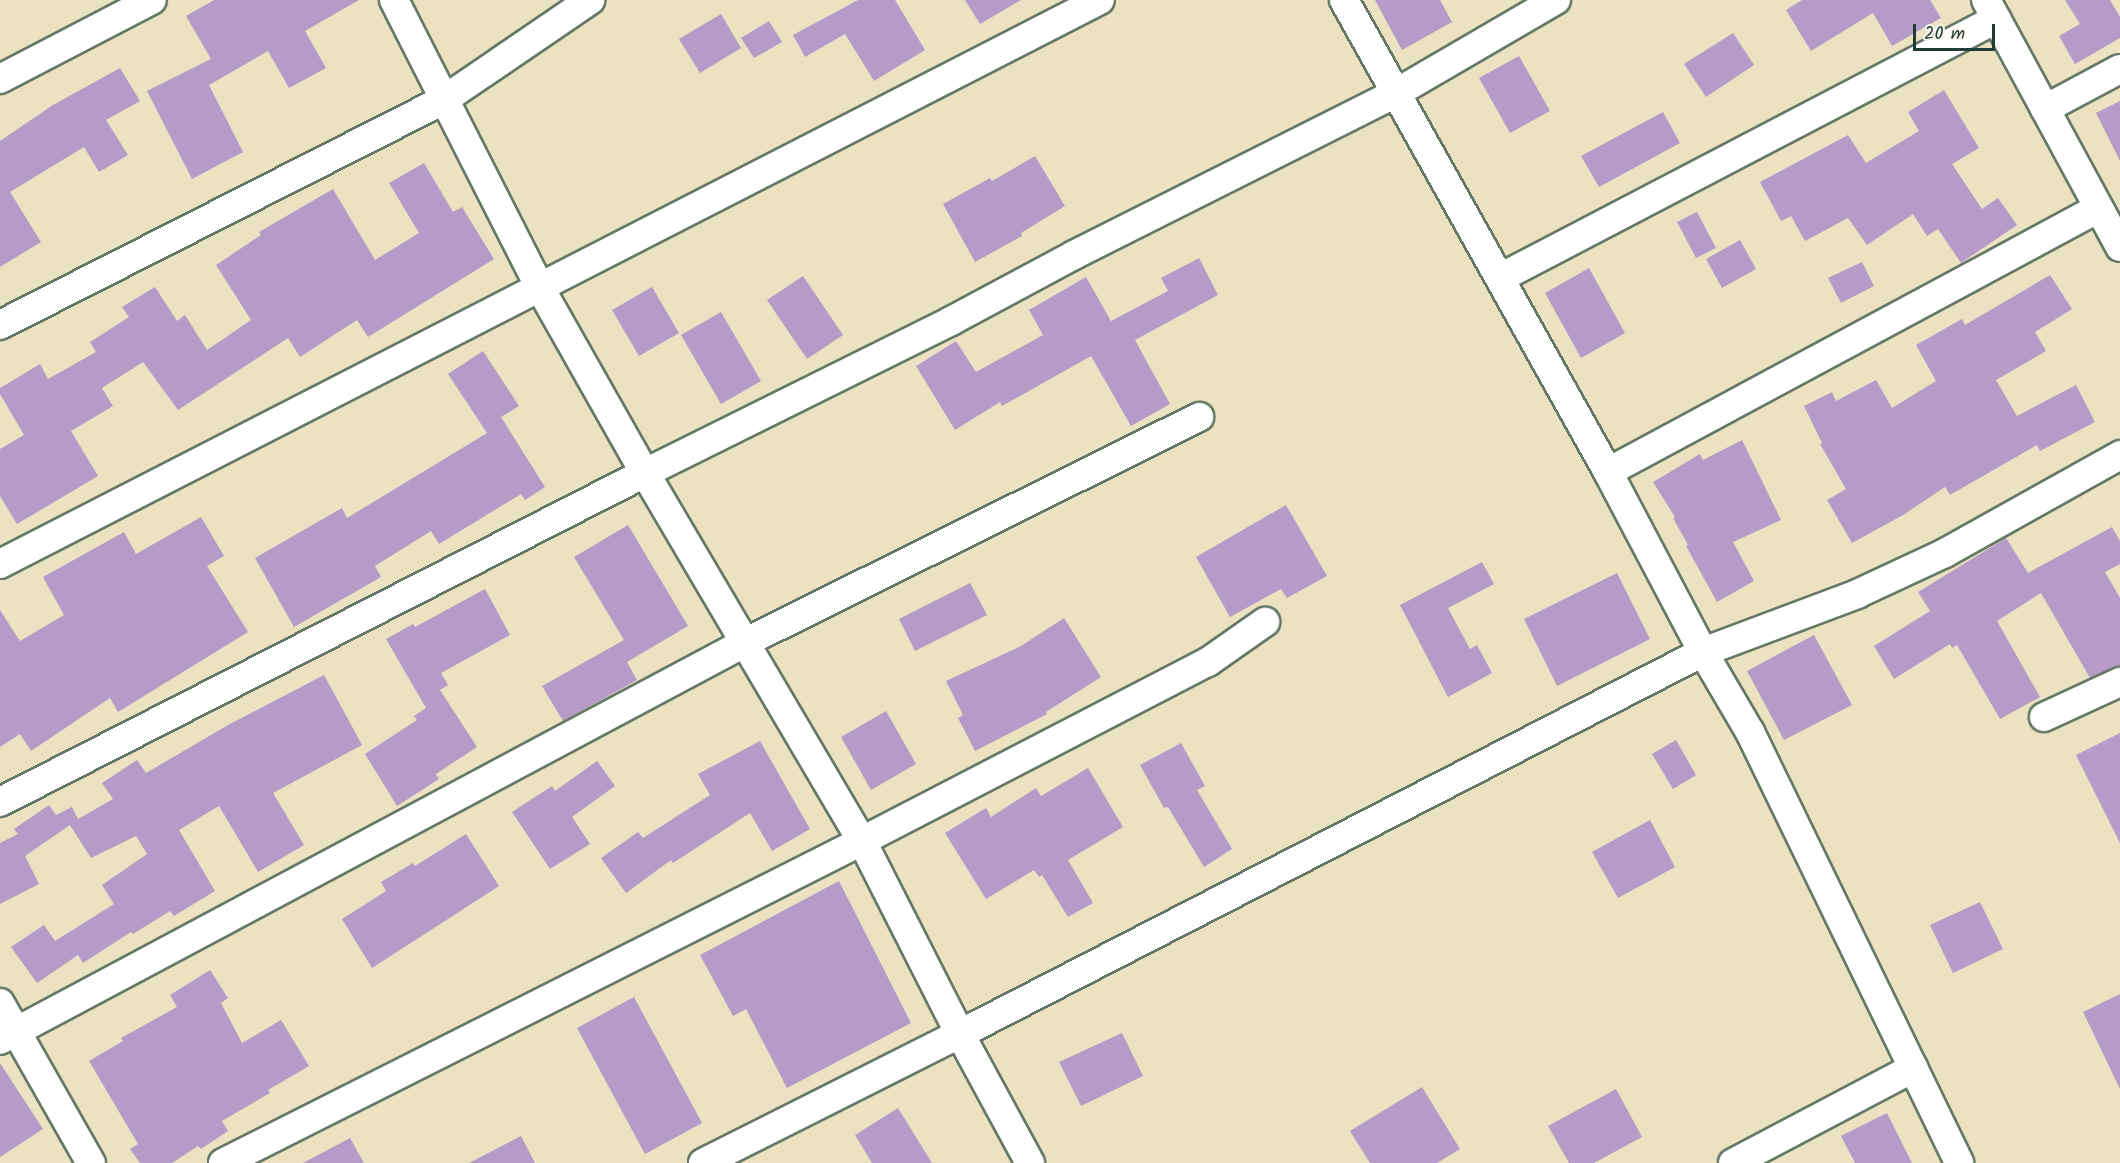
<!DOCTYPE html>
<style>
body{margin:0}
#map{position:relative;width:2120px;height:1163px;overflow:hidden;background:#eae2c1;font-family:Kalam,sans-serif}
div>[style]{position:absolute}
[style*='--x']{left:calc(var(--x)*1px);top:calc(var(--y)*1px);width:calc(var(--w)*1px);rotate:calc(var(--a)*1deg)}
.building>*{inset:0;background:#b69bc8}
.roads{filter:drop-shadow(2px 0 #667765) drop-shadow(-2px 0 #667765) drop-shadow(0 2px #667765) drop-shadow(0 -2px #667765)}
.street>*{height:28px;margin:-14px;padding:0 14px;transform-origin:14px;border-radius:14px;background:#fff}
span{translate:-50% -50%;white-space:nowrap;text-align:center;line-height:1.15;-webkit-text-stroke:4.5px #fbf7ec;paint-order:stroke}
.scale{position:absolute;left:1913px;top:24px;width:82px;height:27px;box-sizing:border-box;border:3px solid #1f3d34;border-top:0;padding-left:8px;font-size:18px;line-height:21px;white-space:nowrap;color:#1f3d34;-webkit-text-stroke:4px #fbf7ec;paint-order:stroke}
</style>
<div id="map">
<div class="building">
<i style="clip-path:polygon(214px 0,359px 0,305px 31px,326px 68px,289px 88px,268px 51px,209px 85px,243px 152px,192px 179px,147px 91px,211px 59px,186px 16px)"></i>
<i style="clip-path:polygon(858px 0,895px 0,925px 50px,874px 81px,845px 34px,805px 57px,793px 35px)"></i>
<i style="clip-path:polygon(965px 0,1021px 0,980px 24px)"></i>
<i style="clip-path:polygon(1375px 0,1440px 0,1452px 22px,1402px 50px)"></i>
<i style="clip-path:polygon(1802px 0,1930px 0,1941px 18px,1892px 46px,1873px 13px,1811px 51px,1786px 10px)"></i>
<i style="clip-path:polygon(2065px 0,2110px 0,2120px 17px,2120px 38px,2075px 64px,2059px 36px,2080px 24px)"></i>
<i style="clip-path:polygon(721px 14px,741px 48px,700px 73px,679px 39px)"></i>
<i style="clip-path:polygon(769px 21px,782px 42px,754px 58px,741px 38px)"></i>
<i style="clip-path:polygon(1733px 33px,1754px 65px,1706px 97px,1684px 64px)"></i>
<i style="clip-path:polygon(1519px 56px,1550px 111px,1510px 133px,1479px 78px)"></i>
<i style="clip-path:polygon(120px 68px,140px 101px,106px 120px,128px 155px,99px 172px,84px 147px,10px 192px,41px 242px,0 267px,0 141px,53px 105px)"></i>
<i style="clip-path:polygon(1944px 90px,1979px 148px,1952px 164px,1982px 209px,1998px 198px,2017px 225px,1961px 263px,1938px 229px,1927px 236px,1913px 214px,1867px 245px,1848px 218px,1805px 241px,1791px 216px,1781px 221px,1760px 182px,1848px 135px,1866px 163px,1919px 131px,1908px 112px)"></i>
<i style="clip-path:polygon(2120px 101px,2120px 161px,2096px 113px)"></i>
<i style="clip-path:polygon(1663px 112px,1680px 143px,1599px 187px,1581px 156px)"></i>
<i style="clip-path:polygon(1035px 156px,1065px 206px,1021px 233px,1022px 236px,975px 262px,943px 204px,990px 178px,992px 181px)"></i>
<i style="clip-path:polygon(424px 163px,453px 212px,462px 207px,494px 259px,368px 337px,357px 320px,300px 357px,288px 338px,178px 410px,143px 362px,102px 388px,113px 406px,71px 431px,98px 476px,17px 524px,0 496px,0 449px,24px 435px,0 394px,0 388px,40px 364px,48px 379px,96px 352px,90px 342px,129px 317px,122px 307px,155px 287px,177px 321px,185px 315px,207px 350px,251px 320px,216px 265px,261px 235px,259px 232px,333px 189px,375px 260px,419px 233px,389px 183px)"></i>
<i style="clip-path:polygon(1697px 212px,1716px 248px,1696px 258px,1677px 222px)"></i>
<i style="clip-path:polygon(1740px 240px,1756px 269px,1722px 288px,1706px 259px)"></i>
<i style="clip-path:polygon(1199px 258px,1218px 295px,1135px 340px,1170px 404px,1131px 426px,1091px 356px,1002px 406px,1000px 402px,955px 430px,916px 366px,956px 341px,976px 372px,1043px 335px,1029px 310px,1086px 277px,1111px 321px,1168px 291px,1161px 278px)"></i>
<i style="clip-path:polygon(1862px 262px,1874px 286px,1841px 303px,1828px 278px)"></i>
<i style="clip-path:polygon(1589px 268px,1625px 333px,1581px 358px,1545px 293px)"></i>
<i style="clip-path:polygon(2050px 275px,2072px 309px,2035px 332px,2046px 351px,1996px 380px,2017px 416px,2076px 385px,2095px 422px,2040px 451px,2037px 445px,1950px 495px,1945px 487px,1903px 515px,1852px 543px,1827px 500px,1846px 489px,1820px 444px,1822px 443px,1804px 406px,1832px 392px,1836px 401px,1876px 380px,1892px 408px,1936px 381px,1916px 345px,1962px 319px,1965px 325px)"></i>
<i style="clip-path:polygon(803px 276px,843px 335px,807px 359px,767px 300px)"></i>
<i style="clip-path:polygon(652px 287px,679px 333px,639px 356px,612px 310px)"></i>
<i style="clip-path:polygon(721px 312px,761px 381px,721px 404px,681px 335px)"></i>
<i style="clip-path:polygon(483px 351px,519px 406px,501px 417px,545px 487px,525px 500px,521px 494px,439px 544px,431px 531px,375px 566px,381px 577px,294px 627px,255px 558px,342px 508px,347px 518px,487px 433px,448px 374px)"></i>
<i style="clip-path:polygon(1742px 440px,1781px 520px,1733px 542px,1754px 581px,1717px 602px,1686px 546px,1688px 545px,1673px 518px,1675px 517px,1653px 482px,1700px 454px,1703px 460px)"></i>
<i style="clip-path:polygon(1286px 505px,1327px 576px,1287px 598px,1281px 589px,1230px 617px,1196px 557px)"></i>
<i style="clip-path:polygon(201px 517px,224px 556px,207px 566px,248px 632px,118px 712px,110px 698px,31px 751px,20px 734px,0 747px,0 610px,20px 641px,64px 615px,43px 577px,124px 532px,136px 554px)"></i>
<i style="clip-path:polygon(628px 525px,688px 626px,627px 662px,637px 680px,563px 721px,542px 686px,624px 640px,574px 557px)"></i>
<i style="clip-path:polygon(2112px 527px,2120px 541px,2120px 564px,2105px 572px,2120px 598px,2120px 666px,2090px 678px,2041px 593px,1997px 621px,2040px 697px,2000px 719px,1957px 645px,1952px 648px,1950px 644px,1894px 679px,1874px 646px,1930px 611px,1918px 592px,2006px 538px,2028px 573px)"></i>
<i style="clip-path:polygon(1482px 562px,1494px 584px,1448px 608px,1470px 649px,1477px 645px,1492px 673px,1448px 697px,1400px 605px)"></i>
<i style="clip-path:polygon(1617px 573px,1650px 639px,1557px 686px,1524px 619px)"></i>
<i style="clip-path:polygon(970px 583px,987px 615px,915px 651px,899px 619px)"></i>
<i style="clip-path:polygon(485px 589px,510px 635px,441px 673px,448px 685px,440px 690px,477px 747px,436px 774px,439px 779px,397px 806px,365px 754px,417px 720px,414px 716px,426px 708px,386px 639px,413px 624px,415px 627px)"></i>
<i style="clip-path:polygon(1064px 618px,1101px 677px,1046px 712px,1047px 714px,975px 751px,958px 718px,963px 715px,946px 681px,1021px 646px)"></i>
<i style="clip-path:polygon(1814px 635px,1852px 705px,1784px 740px,1747px 671px)"></i>
<i style="clip-path:polygon(324px 675px,362px 745px,273px 793px,304px 845px,258px 872px,219px 806px,179px 830px,215px 891px,174px 916px,170px 911px,133px 934px,131px 932px,83px 963px,78px 955px,37px 983px,11px 947px,44px 925px,55px 941px,114px 904px,102px 885px,147px 854px,136px 836px,91px 858px,70px 825px,25px 856px,39px 884px,0 904px,0 843px,18px 834px,14px 829px,49px 805px,56px 815px,72px 807px,78px 819px,113px 799px,102px 783px,137px 760px,146px 773px,228px 725px)"></i>
<i style="clip-path:polygon(886px 711px,916px 764px,871px 790px,841px 737px)"></i>
<i style="clip-path:polygon(2120px 733px,2120px 843px,2076px 755px)"></i>
<i style="clip-path:polygon(1676px 740px,1696px 775px,1673px 789px,1652px 754px)"></i>
<i style="clip-path:polygon(760px 741px,810px 829px,772px 851px,750px 813px,673px 863px,671px 860px,626px 893px,601px 858px,638px 832px,643px 838px,710px 795px,698px 774px)"></i>
<i style="clip-path:polygon(1181px 743px,1205px 786px,1197px 790px,1232px 849px,1204px 867px,1168px 807px,1164px 808px,1140px 765px)"></i>
<i style="clip-path:polygon(597px 761px,615px 786px,572px 817px,590px 844px,550px 869px,512px 812px,552px 786px,555px 791px)"></i>
<i style="clip-path:polygon(1088px 768px,1123px 827px,1068px 860px,1093px 903px,1068px 917px,1042px 875px,1039px 877px,1034px 870px,986px 899px,945px 833px,986px 808px,991px 817px,1036px 788px,1041px 796px)"></i>
<i style="clip-path:polygon(1650px 820px,1675px 867px,1618px 898px,1592px 852px)"></i>
<i style="clip-path:polygon(466px 834px,499px 886px,372px 968px,342px 919px,386px 891px,381px 882px,413px 863px,415px 866px)"></i>
<i style="clip-path:polygon(839px 881px,911px 1023px,787px 1088px,746px 1009px,733px 1016px,700px 955px)"></i>
<i style="clip-path:polygon(1980px 902px,2003px 949px,1953px 973px,1930px 925px)"></i>
<i style="clip-path:polygon(210px 970px,228px 998px,221px 1003px,242px 1043px,281px 1020px,309px 1066px,268px 1090px,270px 1093px,222px 1121px,228px 1131px,201px 1149px,198px 1146px,172px 1163px,140px 1163px,130px 1149px,138px 1144px,89px 1061px,123px 1041px,121px 1038px,177px 1007px,170px 995px)"></i>
<i style="clip-path:polygon(2120px 994px,2120px 1089px,2083px 1012px)"></i>
<i style="clip-path:polygon(634px 997px,702px 1123px,645px 1154px,577px 1028px)"></i>
<i style="clip-path:polygon(1122px 1033px,1143px 1076px,1081px 1106px,1059px 1062px)"></i>
<i style="clip-path:polygon(0 1063px,43px 1129px,0 1157px)"></i>
<i style="clip-path:polygon(1422px 1087px,1460px 1149px,1437px 1163px,1370px 1163px,1350px 1131px)"></i>
<i style="clip-path:polygon(1616px 1089px,1642px 1137px,1594px 1163px,1569px 1163px,1548px 1126px)"></i>
<i style="clip-path:polygon(898px 1108px,932px 1163px,872px 1163px,855px 1135px)"></i>
<i style="clip-path:polygon(1887px 1113px,1912px 1163px,1855px 1163px,1841px 1136px)"></i>
<i style="clip-path:polygon(521px 1136px,535px 1163px,469px 1163px)"></i>
<i style="clip-path:polygon(350px 1138px,364px 1163px,303px 1163px)"></i>
</div>
<div class="roads">
<div class="street">
<i style="--x:394;--y:0;--w:321;--a:63.1"></i>
<i style="--x:539;--y:286;--w:215;--a:60.5"></i>
<i style="--x:645;--y:473;--w:427;--a:59.5"></i>
<i style="--x:862;--y:841;--w:216;--a:63.1"></i>
<i style="--x:960;--y:1034;--w:147;--a:61.5"></i>
<i style="--x:1344;--y:0;--w:541;--a:60.78"></i>
<i style="--x:1608;--y:472;--w:204;--a:62.2"></i>
<i style="--x:1703;--y:652;--w:93;--a:59.6"></i>
<i style="--x:1750;--y:732;--w:479;--a:64.1"></i>
<i style="--x:1986;--y:0;--w:281;--a:61.5"></i>
<i style="--x:0;--y:79;--w:171;--a:-27.5"></i>
<i style="--x:2045;--y:109;--w:85;--a:-28.1"></i>
<i style="--x:1500;--y:278;--w:560;--a:-27.57"></i>
<i style="--x:0;--y:325;--w:499;--a:-26.9"></i>
<i style="--x:445;--y:99;--w:176;--a:-34.3"></i>
<i style="--x:1608;--y:472;--w:557;--a:-28.27"></i>
<i style="--x:0;--y:564;--w:1236;--a:-27.15"></i>
<i style="--x:2044;--y:717;--w:84;--a:-24.7"></i>
<i style="--x:0;--y:802;--w:724;--a:-27.03"></i>
<i style="--x:645;--y:473;--w:342;--a:-26.4"></i>
<i style="--x:951;--y:321;--w:140;--a:-28.2"></i>
<i style="--x:1074;--y:255;--w:360;--a:-26.7"></i>
<i style="--x:1396;--y:93;--w:185;--a:-30.2"></i>
<i style="--x:0;--y:1003;--w:184;--a:60.4"></i>
<i style="--x:0;--y:1040;--w:846;--a:-28.08"></i>
<i style="--x:746;--y:642;--w:506;--a:-26.41"></i>
<i style="--x:223;--y:1163;--w:716;--a:-26.74"></i>
<i style="--x:862;--y:841;--w:390;--a:-27.4"></i>
<i style="--x:1208;--y:662;--w:70;--a:-35.1"></i>
<i style="--x:703;--y:1163;--w:288;--a:-26.7"></i>
<i style="--x:960;--y:1034;--w:835;--a:-27.21"></i>
<i style="--x:1703;--y:652;--w:165;--a:-20.6"></i>
<i style="--x:1857;--y:594;--w:97;--a:-25"></i>
<i style="--x:1945;--y:553;--w:201;--a:-29.2"></i>
<i style="--x:1733;--y:1163;--w:204;--a:-27.8"></i>
</div>
</div>
<div class="scale">20 m</div>
</div>
